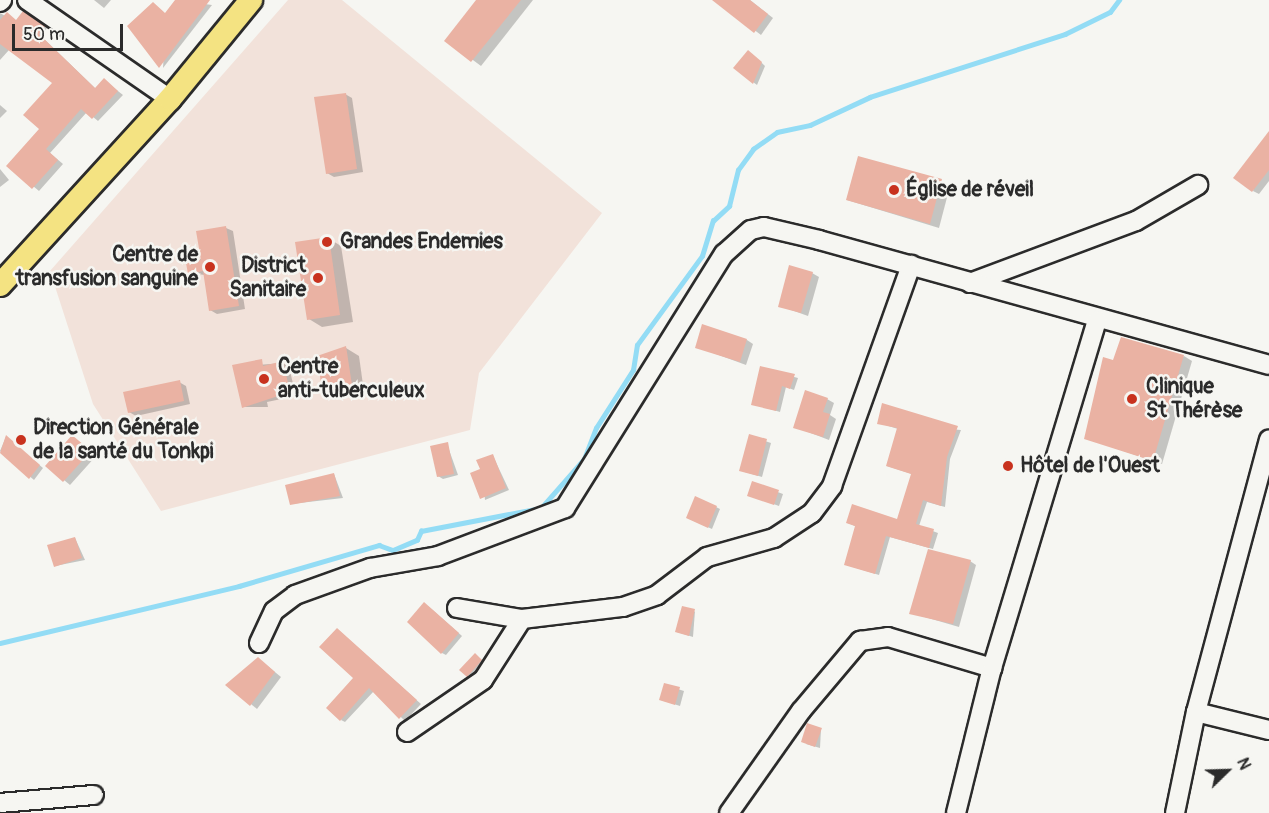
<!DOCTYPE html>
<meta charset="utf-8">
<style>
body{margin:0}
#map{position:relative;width:1269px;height:813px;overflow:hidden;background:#f6f6f2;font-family:Pangolin,sans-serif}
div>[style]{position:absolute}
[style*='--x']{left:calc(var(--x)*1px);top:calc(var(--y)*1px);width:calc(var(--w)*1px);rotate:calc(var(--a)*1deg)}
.built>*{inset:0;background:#f2e2da}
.shadow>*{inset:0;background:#0003}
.stream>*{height:4.5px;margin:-2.25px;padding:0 2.25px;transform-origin:2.25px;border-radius:2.25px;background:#93dcf5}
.building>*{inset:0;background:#eab2a3}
.roads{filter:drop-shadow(2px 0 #2b2b2b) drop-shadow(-2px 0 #2b2b2b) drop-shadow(0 2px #2b2b2b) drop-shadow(0 -2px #2b2b2b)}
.minor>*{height:18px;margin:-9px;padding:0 9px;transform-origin:9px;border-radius:9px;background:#f6f6f2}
.major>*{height:22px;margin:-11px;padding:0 11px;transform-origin:11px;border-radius:11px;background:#f4e382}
.dots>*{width:16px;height:16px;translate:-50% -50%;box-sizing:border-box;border:3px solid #f6f6f2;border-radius:50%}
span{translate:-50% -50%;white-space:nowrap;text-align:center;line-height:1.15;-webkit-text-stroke:5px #f6f6f2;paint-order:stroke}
.poi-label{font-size:21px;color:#2b2b2b;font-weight:700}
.left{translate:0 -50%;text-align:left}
.right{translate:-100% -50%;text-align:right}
.north{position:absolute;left:1197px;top:741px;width:60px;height:60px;-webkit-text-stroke:4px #f6f6f2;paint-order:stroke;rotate:67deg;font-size:16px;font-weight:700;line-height:24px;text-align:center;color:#2b2b2b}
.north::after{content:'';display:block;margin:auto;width:21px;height:27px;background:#2b2b2b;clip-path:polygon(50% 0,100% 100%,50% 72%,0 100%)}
.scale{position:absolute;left:12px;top:24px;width:111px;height:27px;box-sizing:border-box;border:3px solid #2b2b2b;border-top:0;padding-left:8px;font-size:18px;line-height:21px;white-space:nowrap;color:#2b2b2b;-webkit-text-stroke:4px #f6f6f2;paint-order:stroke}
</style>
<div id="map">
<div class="built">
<i style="clip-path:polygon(288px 0,342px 0,602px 213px,479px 373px,470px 430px,161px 511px,93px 404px,50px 271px)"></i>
</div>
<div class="shadow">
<i style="clip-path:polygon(94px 0,111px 0,104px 8px)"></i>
<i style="clip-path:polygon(177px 0,212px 5px,163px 68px,166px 14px)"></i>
<i style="clip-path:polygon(477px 0,533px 0,481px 66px,446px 40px)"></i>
<i style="clip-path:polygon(714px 0,750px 0,773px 18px,761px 35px)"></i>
<i style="clip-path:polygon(0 13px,16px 22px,28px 16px,47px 28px,41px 36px,96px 89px,104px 80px,123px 95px,98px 121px,87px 112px,50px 153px,63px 164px,39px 191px,9px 166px,41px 129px,54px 82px,9px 50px,0 60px)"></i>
<i style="clip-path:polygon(752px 54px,765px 66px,757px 85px,753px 82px)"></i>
<i style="clip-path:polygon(345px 94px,352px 98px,363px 172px,334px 177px,327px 173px)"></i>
<i style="clip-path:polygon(0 105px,7px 111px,0 118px)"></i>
<i style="clip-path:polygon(1269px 133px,1269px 181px,1259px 194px,1253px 191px)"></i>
<i style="clip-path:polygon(0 169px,9px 180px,0 187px)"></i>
<i style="clip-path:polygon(941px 181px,950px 186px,939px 228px,847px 200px)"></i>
<i style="clip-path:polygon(226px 228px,233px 231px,245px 309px,217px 314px,210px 310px,205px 275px,189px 273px)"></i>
<i style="clip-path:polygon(328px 238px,341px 246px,353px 322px,322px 327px,309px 319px)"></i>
<i style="clip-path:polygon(812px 273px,819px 277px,808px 316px,780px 306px)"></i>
<i style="clip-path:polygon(747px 340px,753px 344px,746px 365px,697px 347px)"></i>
<i style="clip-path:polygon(346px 348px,359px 356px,364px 392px,336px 396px,323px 389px)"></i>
<i style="clip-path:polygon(1184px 356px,1192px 361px,1162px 464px,1085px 438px)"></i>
<i style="clip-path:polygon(283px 363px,289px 367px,296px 396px,267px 402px,268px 407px,243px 407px,234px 367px)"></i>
<i style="clip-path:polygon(761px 368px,798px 378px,794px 390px,786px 387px,780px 412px,752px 404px)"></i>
<i style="clip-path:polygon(179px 382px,186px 386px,190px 404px,136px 416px,129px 412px)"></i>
<i style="clip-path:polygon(827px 399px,834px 403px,830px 415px,836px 419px,829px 440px,795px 427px)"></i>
<i style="clip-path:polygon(879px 423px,961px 430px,950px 459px,945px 507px,927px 502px,919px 526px,938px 533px,933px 549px,890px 537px,879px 575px,850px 566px,857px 527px,848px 523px,898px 521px,912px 474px,887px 466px,898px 429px)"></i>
<i style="clip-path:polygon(750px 436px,771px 443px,762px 477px,745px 472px)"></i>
<i style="clip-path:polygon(6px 437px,43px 468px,34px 480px,0 451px)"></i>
<i style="clip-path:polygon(73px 437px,96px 456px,70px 485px,47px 466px)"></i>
<i style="clip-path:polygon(447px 444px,458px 475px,443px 479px,438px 476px)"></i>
<i style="clip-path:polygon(493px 456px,509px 490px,485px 500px,482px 470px)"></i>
<i style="clip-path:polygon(334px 474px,343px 498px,291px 504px)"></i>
<i style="clip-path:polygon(753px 483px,783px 494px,779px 506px,753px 497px)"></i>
<i style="clip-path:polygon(716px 507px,720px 509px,712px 529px,692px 520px)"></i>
<i style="clip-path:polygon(75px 538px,85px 560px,55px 566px)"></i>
<i style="clip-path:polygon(970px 561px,976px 565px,959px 627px,911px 613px)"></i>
<i style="clip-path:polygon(428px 606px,462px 636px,446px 655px,442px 653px)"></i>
<i style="clip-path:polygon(695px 611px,693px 637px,677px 632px)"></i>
<i style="clip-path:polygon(337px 629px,421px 704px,405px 721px,374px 691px,345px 722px,341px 720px,355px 678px)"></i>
<i style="clip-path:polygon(475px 655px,486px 663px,472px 678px,462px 669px)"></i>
<i style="clip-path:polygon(264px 663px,281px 677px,257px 709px,228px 685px)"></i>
<i style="clip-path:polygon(665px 685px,684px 691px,680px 706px,661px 700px)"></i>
<i style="clip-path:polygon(821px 729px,820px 748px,806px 744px)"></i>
</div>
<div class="stream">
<i style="--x:0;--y:643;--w:246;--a:-13.4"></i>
<i style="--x:239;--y:586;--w:146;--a:-16.3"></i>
<i style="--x:379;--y:545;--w:15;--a:20"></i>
<i style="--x:393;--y:550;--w:26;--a:-23"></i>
<i style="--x:417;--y:540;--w:10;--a:-66"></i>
<i style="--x:421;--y:531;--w:122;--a:-10.9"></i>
<i style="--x:541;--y:508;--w:65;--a:-48.7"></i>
<i style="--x:584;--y:459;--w:33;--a:-69"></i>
<i style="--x:596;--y:428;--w:69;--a:-57.5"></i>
<i style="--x:633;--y:370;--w:25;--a:-81"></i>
<i style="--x:637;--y:345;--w:110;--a:-53.9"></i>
<i style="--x:702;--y:256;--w:37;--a:-73"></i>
<i style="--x:713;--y:221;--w:22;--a:-43"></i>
<i style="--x:729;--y:206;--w:37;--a:-76"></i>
<i style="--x:738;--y:170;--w:26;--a:-54"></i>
<i style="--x:753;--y:149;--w:29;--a:-35"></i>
<i style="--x:777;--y:132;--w:34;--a:-12"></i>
<i style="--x:810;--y:125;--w:66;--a:-25"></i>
<i style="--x:870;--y:97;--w:205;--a:-17.9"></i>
<i style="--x:1065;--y:34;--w:50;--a:-26.1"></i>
<i style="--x:1110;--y:12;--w:15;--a:-53"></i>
</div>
<div class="building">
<i style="clip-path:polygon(175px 0,210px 0,159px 68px,127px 26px,153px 2px,165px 13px)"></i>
<i style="clip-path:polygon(476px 0,521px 0,471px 62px,444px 41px)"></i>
<i style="clip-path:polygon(712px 0,750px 0,768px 14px,754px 33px)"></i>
<i style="clip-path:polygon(23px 11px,45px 26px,39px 34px,95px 88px,104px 78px,118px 91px,92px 119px,81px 109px,46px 149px,58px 160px,32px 189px,6px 166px,39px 129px,23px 115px,52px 83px,0 44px,0 20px,7px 12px,16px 20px)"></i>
<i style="clip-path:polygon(748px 50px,762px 62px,753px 84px,733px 68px)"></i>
<i style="clip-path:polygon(346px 93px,357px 169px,326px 174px,314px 97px)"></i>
<i style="clip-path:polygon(1269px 131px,1269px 170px,1252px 192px,1233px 178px)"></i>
<i style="clip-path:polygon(858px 156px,942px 179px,930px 224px,846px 200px)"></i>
<i style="clip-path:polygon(226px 226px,239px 306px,209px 311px,203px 271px,188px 274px,186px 263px,201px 260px,196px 231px)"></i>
<i style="clip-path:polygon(329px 237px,340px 315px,307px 320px,295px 242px)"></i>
<i style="clip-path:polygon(789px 265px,813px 272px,801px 313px,778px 307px)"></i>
<i style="clip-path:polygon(702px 324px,747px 339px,740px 362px,695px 348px)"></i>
<i style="clip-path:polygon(1121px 337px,1184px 355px,1153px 461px,1084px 439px,1103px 357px,1113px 360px)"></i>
<i style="clip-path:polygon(346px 346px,352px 385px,322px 390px,317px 356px)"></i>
<i style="clip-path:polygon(262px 359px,263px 366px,283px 361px,290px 392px,242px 408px,232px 365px)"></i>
<i style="clip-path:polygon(760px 366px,795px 374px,790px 389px,782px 386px,776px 411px,751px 405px)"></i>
<i style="clip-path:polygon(180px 380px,184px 401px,128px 413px,123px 392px)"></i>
<i style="clip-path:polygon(805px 390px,828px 398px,823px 412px,830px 414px,823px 437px,793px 428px)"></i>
<i style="clip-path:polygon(882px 403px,958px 426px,947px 457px,941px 506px,923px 500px,916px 524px,934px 529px,929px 548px,886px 536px,875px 574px,844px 565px,855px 526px,846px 523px,852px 504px,897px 519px,911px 474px,886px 466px,897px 428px,877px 424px)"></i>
<i style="clip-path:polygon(749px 434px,767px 439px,758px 476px,739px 471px)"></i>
<i style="clip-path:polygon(6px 435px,40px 465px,29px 479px,0 453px)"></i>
<i style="clip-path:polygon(72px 435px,91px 451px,63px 482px,45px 466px)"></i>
<i style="clip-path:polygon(448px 442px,454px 474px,437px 477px,430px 446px)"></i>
<i style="clip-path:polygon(493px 454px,506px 488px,480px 499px,470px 473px,480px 469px,476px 460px)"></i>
<i style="clip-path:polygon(334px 473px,340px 496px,290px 505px,285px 485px)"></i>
<i style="clip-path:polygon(752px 481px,779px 490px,774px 505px,747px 496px)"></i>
<i style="clip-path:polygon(695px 496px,717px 506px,708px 528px,686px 518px)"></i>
<i style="clip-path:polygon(75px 537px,82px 558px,54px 567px,47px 545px)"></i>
<i style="clip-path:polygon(928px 549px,971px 560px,953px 624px,909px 614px)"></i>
<i style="clip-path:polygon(424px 602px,459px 633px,441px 654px,407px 622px)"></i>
<i style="clip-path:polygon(682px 606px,695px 609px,689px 636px,675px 632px)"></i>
<i style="clip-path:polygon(337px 628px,417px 700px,399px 719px,369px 688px,340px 721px,326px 708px,353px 678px,319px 647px)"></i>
<i style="clip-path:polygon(475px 653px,482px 660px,467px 677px,459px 670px)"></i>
<i style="clip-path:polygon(258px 657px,275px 672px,250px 706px,225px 685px)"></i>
<i style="clip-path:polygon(664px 683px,680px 687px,675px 705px,659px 700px)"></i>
<i style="clip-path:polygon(807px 723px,822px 728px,815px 747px,801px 742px)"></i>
</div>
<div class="roads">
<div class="minor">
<i style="--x:27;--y:0;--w:174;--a:34.7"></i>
<i style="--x:0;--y:2;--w:3;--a:-45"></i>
<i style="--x:970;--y:283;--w:177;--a:-20.5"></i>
<i style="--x:1136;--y:221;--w:72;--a:-30.1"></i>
<i style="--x:457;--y:608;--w:66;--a:9.6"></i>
<i style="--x:522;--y:619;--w:102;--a:-6.8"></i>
<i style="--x:623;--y:607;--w:36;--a:-19"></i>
<i style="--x:657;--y:595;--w:63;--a:-37.2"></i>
<i style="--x:707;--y:557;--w:70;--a:-15.8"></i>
<i style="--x:774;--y:538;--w:45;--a:-33.3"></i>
<i style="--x:812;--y:513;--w:34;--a:-53"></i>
<i style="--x:832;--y:486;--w:235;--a:-70.3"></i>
<i style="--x:259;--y:643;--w:35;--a:-65"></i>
<i style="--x:274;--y:611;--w:26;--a:-37"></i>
<i style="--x:295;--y:595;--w:80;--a:-19.8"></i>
<i style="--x:370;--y:568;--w:69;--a:-10"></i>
<i style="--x:438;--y:556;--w:136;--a:-20.7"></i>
<i style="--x:565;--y:508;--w:300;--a:-58"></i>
<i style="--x:724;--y:254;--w:36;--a:-42"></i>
<i style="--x:751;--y:230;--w:13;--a:-13"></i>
<i style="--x:764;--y:227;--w:57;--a:13.3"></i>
<i style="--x:819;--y:240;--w:467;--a:15.5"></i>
<i style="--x:1196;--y:712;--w:75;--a:13.9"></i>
<i style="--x:407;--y:732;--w:92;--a:-34.4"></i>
<i style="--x:483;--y:680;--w:72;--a:-57.4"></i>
<i style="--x:0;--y:803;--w:94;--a:-4.9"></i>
<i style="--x:729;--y:813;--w:125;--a:-54.8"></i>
<i style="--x:801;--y:711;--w:92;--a:-49.9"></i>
<i style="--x:860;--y:641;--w:28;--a:-8"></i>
<i style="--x:888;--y:637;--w:109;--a:16.6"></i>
<i style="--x:956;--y:813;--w:149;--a:-76.1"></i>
<i style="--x:992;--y:668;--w:363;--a:-73.2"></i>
<i style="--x:1175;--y:813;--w:103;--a:-78.3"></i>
<i style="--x:1196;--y:712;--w:282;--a:-75"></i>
</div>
<div class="major">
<i style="--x:0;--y:285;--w:252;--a:-47.6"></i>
<i style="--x:170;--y:99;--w:128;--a:-50.7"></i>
</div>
</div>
<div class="dots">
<i style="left:894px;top:190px;background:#c8321e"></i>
<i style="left:327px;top:242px;background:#c8321e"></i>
<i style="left:210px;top:267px;background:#c8321e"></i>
<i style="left:318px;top:278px;background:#c8321e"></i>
<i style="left:264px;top:379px;background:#c8321e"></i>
<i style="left:1132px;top:399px;background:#c8321e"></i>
<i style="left:21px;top:440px;background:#c8321e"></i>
<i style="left:1008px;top:466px;background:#c8321e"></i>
</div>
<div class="poi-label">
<span class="left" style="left:906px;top:190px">Église de réveil</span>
<span class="left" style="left:340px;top:242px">Grandes Endemies</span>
<span class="right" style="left:198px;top:267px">Centre de<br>transfusion sanguine</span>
<span class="right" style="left:306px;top:278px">District<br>Sanitaire</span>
<span class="left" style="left:278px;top:379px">Centre<br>anti-tuberculeux</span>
<span class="left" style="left:1146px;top:399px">Clinique<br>St Thérèse</span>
<span class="left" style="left:33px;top:440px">Direction Générale<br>de la santé du Tonkpi</span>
<span class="left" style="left:1020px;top:466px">Hôtel de l'Ouest</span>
</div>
<div class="north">N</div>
<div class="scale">50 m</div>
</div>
